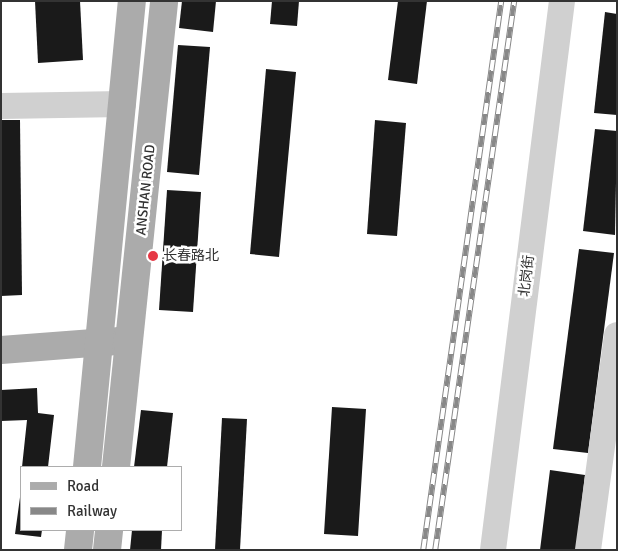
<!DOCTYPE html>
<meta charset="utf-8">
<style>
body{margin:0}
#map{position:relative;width:618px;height:551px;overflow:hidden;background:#fff;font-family:Signika,"Noto Sans SC",sans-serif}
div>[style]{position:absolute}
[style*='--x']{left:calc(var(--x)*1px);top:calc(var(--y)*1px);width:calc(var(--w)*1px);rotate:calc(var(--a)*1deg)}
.building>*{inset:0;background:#1a1a1a}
.minor>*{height:26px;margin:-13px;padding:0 13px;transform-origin:13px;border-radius:13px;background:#d0d0d0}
.major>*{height:28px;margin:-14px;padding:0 14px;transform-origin:14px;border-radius:14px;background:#ababab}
.rail>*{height:5.5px;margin-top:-2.75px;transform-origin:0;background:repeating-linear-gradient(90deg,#fff 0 11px,#888 0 22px);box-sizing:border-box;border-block:1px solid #888}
.dots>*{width:14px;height:14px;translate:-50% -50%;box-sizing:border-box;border:2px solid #fff;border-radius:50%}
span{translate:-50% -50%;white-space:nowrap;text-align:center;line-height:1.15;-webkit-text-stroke:5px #fff;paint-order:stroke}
.street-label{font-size:14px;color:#333}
.poi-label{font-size:14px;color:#333}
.left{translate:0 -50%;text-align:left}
.frame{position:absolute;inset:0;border:2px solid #333;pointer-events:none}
.legend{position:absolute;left:20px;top:466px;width:162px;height:65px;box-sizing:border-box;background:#fff;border:1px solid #adadad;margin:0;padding:6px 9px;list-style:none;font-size:15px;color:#333}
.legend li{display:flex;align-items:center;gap:10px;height:25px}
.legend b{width:25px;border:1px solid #adadad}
</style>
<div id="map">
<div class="building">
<i style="clip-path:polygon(35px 1px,80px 1px,83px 60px,38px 63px)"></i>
<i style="clip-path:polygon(182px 1px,216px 1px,213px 32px,179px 28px)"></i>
<i style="clip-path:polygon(272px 1px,299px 1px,297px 26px,270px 24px)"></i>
<i style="clip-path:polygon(398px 1px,427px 1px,417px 84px,388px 80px)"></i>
<i style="clip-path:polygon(605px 12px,617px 14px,617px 115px,594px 113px)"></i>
<i style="clip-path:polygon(178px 45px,210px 47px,199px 175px,167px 172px)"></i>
<i style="clip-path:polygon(266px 69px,296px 72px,279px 257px,250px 254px)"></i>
<i style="clip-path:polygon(1px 120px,20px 120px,22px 295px,1px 296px)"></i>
<i style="clip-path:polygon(375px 120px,406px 123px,397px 236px,367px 234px)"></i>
<i style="clip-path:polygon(595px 129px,617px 131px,615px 235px,583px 231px)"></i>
<i style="clip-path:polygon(167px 190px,201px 192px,193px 312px,159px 310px)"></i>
<i style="clip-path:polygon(579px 249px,614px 253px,588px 453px,553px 449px)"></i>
<i style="clip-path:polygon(37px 388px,38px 413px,54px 415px,48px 467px,22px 467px,27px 420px,1px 421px,1px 390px)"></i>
<i style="clip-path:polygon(332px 407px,366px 409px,358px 536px,324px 534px)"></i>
<i style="clip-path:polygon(141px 410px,173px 413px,167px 467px,134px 467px)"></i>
<i style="clip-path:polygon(222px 418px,247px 419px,240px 550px,215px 550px)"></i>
<i style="clip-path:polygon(550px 470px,585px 475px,576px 550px,540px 550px)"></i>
<i style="clip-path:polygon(21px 490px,21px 530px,42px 530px,41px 537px,15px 534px)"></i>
<i style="clip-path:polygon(132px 530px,162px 530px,161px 550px,130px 550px)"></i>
</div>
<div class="minor">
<i style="--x:1;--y:106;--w:122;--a:-0.9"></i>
<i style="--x:493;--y:550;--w:553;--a:-82.84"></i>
<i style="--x:588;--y:550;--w:217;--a:-82.3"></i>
</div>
<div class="major">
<i style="--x:1;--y:350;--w:116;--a:-4.4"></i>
<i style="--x:87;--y:467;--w:468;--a:-84.5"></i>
<i style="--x:116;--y:467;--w:468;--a:-84.1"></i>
<i style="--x:78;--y:550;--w:20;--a:-84"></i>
<i style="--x:107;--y:550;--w:20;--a:-84"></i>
</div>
<div class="rail">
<i style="--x:423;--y:550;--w:555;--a:-81.91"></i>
<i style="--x:435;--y:550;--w:555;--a:-81.81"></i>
</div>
<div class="dots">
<i style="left:153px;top:256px;background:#e63946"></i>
</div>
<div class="street-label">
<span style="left:146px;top:190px;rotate:-84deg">ANSHAN ROAD</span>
<span style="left:527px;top:276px;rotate:-83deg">北岗街</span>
</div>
<div class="poi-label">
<span class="left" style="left:163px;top:256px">长春路北</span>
</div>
<div class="frame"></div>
<ul class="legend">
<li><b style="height:6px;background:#ababab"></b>Road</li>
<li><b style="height:6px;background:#888"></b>Railway</li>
</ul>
</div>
